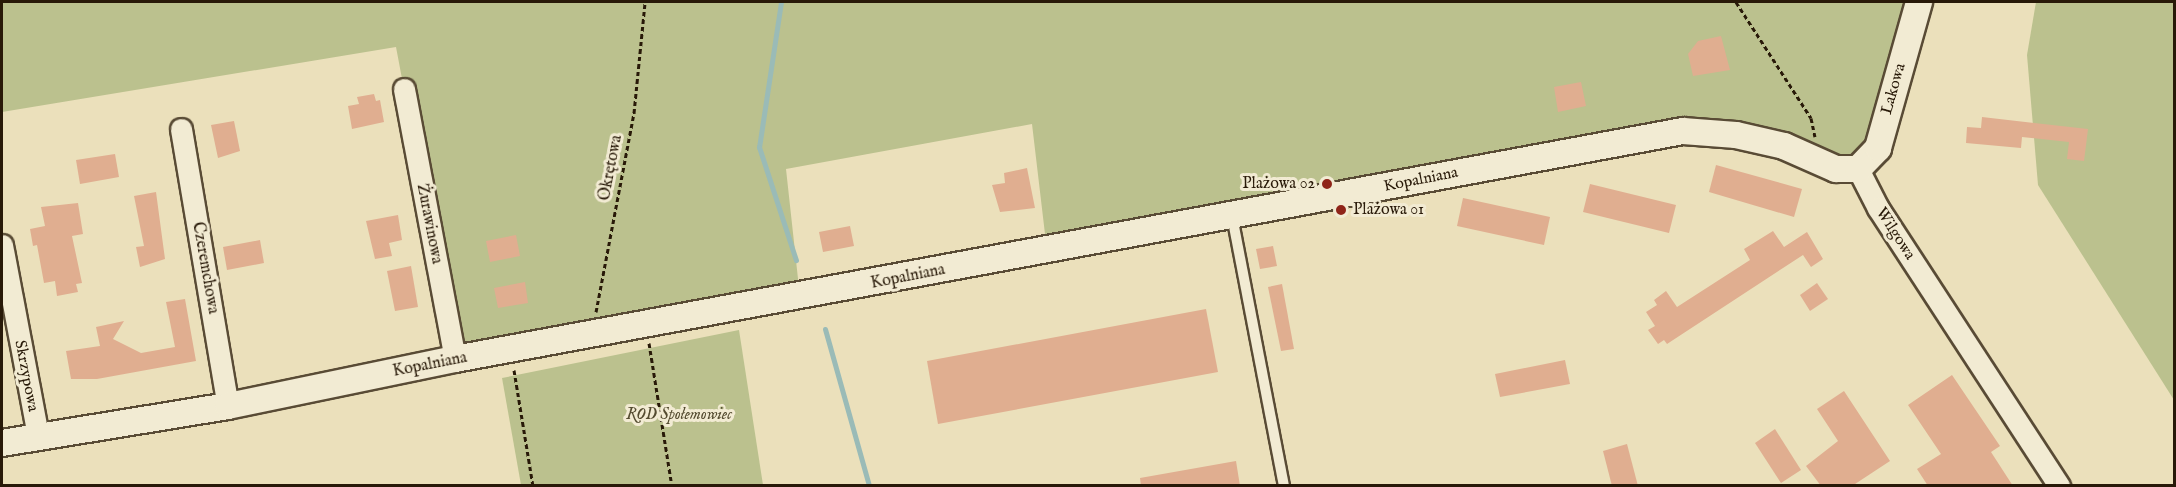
<!DOCTYPE html>
<meta charset="utf-8">
<style>
body{margin:0}
#map{position:relative;width:2176px;height:487px;overflow:hidden;background:#ebe0bb;font-family:"IM FELL English",serif}
div>[style]{position:absolute}
[style*='--x']{left:calc(var(--x)*1px);top:calc(var(--y)*1px);width:calc(var(--w)*1px);rotate:calc(var(--a)*1deg)}
.green>*{inset:0;background:#bbc18e}
.stream>*{height:5px;margin:-2.5px;padding:0 2.5px;transform-origin:2.5px;border-radius:2.5px;background:#9abbb7}
.building>*{inset:0;background:#e0ae90}
.path>*{height:3px;margin-top:-1.5px;transform-origin:0;background:repeating-linear-gradient(90deg,#281908 0 4.5px,transparent 0 7.5px)}
.roads{filter:drop-shadow(2px 0 #594b35) drop-shadow(-2px 0 #594b35) drop-shadow(0 2px #594b35) drop-shadow(0 -2px #594b35)}
.service>*{height:10px;margin:-5px;padding:0 5px;transform-origin:5px;border-radius:5px;background:#f2ebd3}
.minor>*{height:21px;margin:-10.5px;padding:0 10.5px;transform-origin:10.5px;border-radius:10.5px;background:#f2ebd3}
.tertiary>*{height:26px;margin:-13px;padding:0 13px;transform-origin:13px;border-radius:13px;background:#f2ebd3}
.dots>*{width:16px;height:16px;translate:-50% -50%;box-sizing:border-box;border:3px solid #f2ebd3;border-radius:50%}
span{translate:-50% -50%;white-space:nowrap;text-align:center;line-height:1.15;-webkit-text-stroke:6px #f2ebd3;paint-order:stroke}
.street-label{font-size:16px;color:#281908}
.poi-label{font-size:16px;color:#281908}
.right{translate:-100% -50%;text-align:right}
.left{translate:0 -50%;text-align:left}
.park-label{font-size:16px;color:#544b30;font-style:italic}
.frame{position:absolute;inset:0;border:3px solid #281908;pointer-events:none}
</style>
<div id="map">
<div class="green">
<i style="clip-path:polygon(2px 2px,1914px 2px,1858px 169px,1683px 131px,1047px 251px,1032px 124px,786px 169px,800px 297px,455px 359px,396px 47px,2px 112px)"></i>
<i style="clip-path:polygon(2036px 2px,2174px 2px,2174px 400px,2038px 185px,2027px 55px)"></i>
<i style="clip-path:polygon(739px 330px,763px 485px,521px 485px,502px 378px)"></i>
</div>
<div class="stream">
<i style="--x:781;--y:2;--w:147;--a:98.6"></i>
<i style="--x:759;--y:147;--w:119;--a:71.9"></i>
<i style="--x:825;--y:329;--w:163;--a:74.3"></i>
</div>
<div class="building">
<i style="clip-path:polygon(1721px 36px,1730px 70px,1693px 76px,1688px 54px,1698px 41px)"></i>
<i style="clip-path:polygon(1581px 82px,1586px 106px,1558px 112px,1554px 87px)"></i>
<i style="clip-path:polygon(374px 94px,376px 101px,380px 100px,384px 122px,352px 129px,348px 106px,359px 104px,357px 97px)"></i>
<i style="clip-path:polygon(1982px 117px,2088px 129px,2084px 161px,2067px 159px,2069px 142px,2022px 137px,2021px 148px,1966px 143px,1967px 127px,1981px 128px)"></i>
<i style="clip-path:polygon(234px 121px,240px 151px,218px 158px,211px 125px)"></i>
<i style="clip-path:polygon(115px 154px,119px 177px,80px 184px,76px 160px)"></i>
<i style="clip-path:polygon(1716px 165px,1802px 189px,1794px 217px,1709px 192px)"></i>
<i style="clip-path:polygon(1027px 168px,1035px 208px,1000px 212px,992px 185px,1005px 183px,1004px 173px)"></i>
<i style="clip-path:polygon(1590px 184px,1676px 205px,1669px 233px,1583px 212px)"></i>
<i style="clip-path:polygon(156px 192px,165px 259px,140px 267px,136px 247px,144px 246px,134px 196px)"></i>
<i style="clip-path:polygon(1463px 198px,1550px 217px,1544px 245px,1457px 226px)"></i>
<i style="clip-path:polygon(78px 203px,83px 234px,72px 236px,82px 283px,76px 284px,78px 292px,57px 296px,55px 281px,44px 283px,37px 245px,33px 246px,30px 229px,45px 226px,41px 207px)"></i>
<i style="clip-path:polygon(398px 215px,402px 240px,389px 243px,392px 256px,375px 259px,366px 221px)"></i>
<i style="clip-path:polygon(850px 226px,854px 246px,823px 252px,819px 232px)"></i>
<i style="clip-path:polygon(1773px 231px,1784px 247px,1807px 232px,1823px 259px,1811px 267px,1803px 255px,1667px 344px,1664px 340px,1658px 344px,1648px 330px,1655px 326px,1646px 312px,1657px 305px,1654px 300px,1666px 291px,1677px 307px,1750px 260px,1744px 249px)"></i>
<i style="clip-path:polygon(516px 235px,520px 256px,490px 262px,486px 241px)"></i>
<i style="clip-path:polygon(260px 240px,264px 263px,227px 270px,223px 247px)"></i>
<i style="clip-path:polygon(1273px 246px,1277px 266px,1260px 269px,1256px 249px)"></i>
<i style="clip-path:polygon(411px 266px,418px 307px,395px 311px,387px 271px)"></i>
<i style="clip-path:polygon(525px 282px,528px 303px,498px 308px,494px 288px)"></i>
<i style="clip-path:polygon(1817px 283px,1828px 299px,1810px 311px,1800px 295px)"></i>
<i style="clip-path:polygon(1282px 284px,1294px 349px,1281px 351px,1268px 287px)"></i>
<i style="clip-path:polygon(185px 299px,196px 361px,97px 379px,71px 379px,66px 351px,100px 346px,96px 327px,124px 321px,113px 339px,141px 353px,175px 347px,166px 302px)"></i>
<i style="clip-path:polygon(1206px 309px,1218px 372px,938px 424px,927px 361px)"></i>
<i style="clip-path:polygon(1565px 360px,1570px 384px,1500px 397px,1495px 374px)"></i>
<i style="clip-path:polygon(1952px 375px,2000px 446px,1991px 452px,2013px 486px,1928px 486px,1917px 469px,1941px 454px,1908px 405px)"></i>
<i style="clip-path:polygon(1844px 391px,1890px 461px,1852px 486px,1821px 486px,1806px 466px,1838px 441px,1817px 409px)"></i>
<i style="clip-path:polygon(1775px 429px,1801px 470px,1781px 483px,1755px 443px)"></i>
<i style="clip-path:polygon(1627px 444px,1638px 486px,1612px 486px,1603px 451px)"></i>
<i style="clip-path:polygon(1236px 461px,1240px 486px,1141px 486px,1140px 478px)"></i>
</div>
<div class="path">
<i style="--x:1736;--y:2;--w:138;--a:57.1"></i>
<i style="--x:1811;--y:118;--w:19;--a:78"></i>
<i style="--x:596;--y:312;--w:203;--a:-79.2"></i>
<i style="--x:634;--y:113;--w:112;--a:-84.3"></i>
<i style="--x:649;--y:343;--w:145;--a:80.9"></i>
<i style="--x:514;--y:370;--w:118;--a:80.7"></i>
</div>
<div class="roads">
<div class="service">
<i style="--x:1232;--y:216;--w:275;--a:79.1"></i>
</div>
<div class="minor">
<i style="--x:404;--y:89;--w:275;--a:79.3"></i>
<i style="--x:181;--y:129;--w:281;--a:80.4"></i>
<i style="--x:1858;--y:169;--w:44;--a:62.9"></i>
<i style="--x:1878;--y:208;--w:332;--a:56.9"></i>
<i style="--x:2;--y:245;--w:194;--a:79.3"></i>
</div>
<div class="tertiary">
<i style="--x:2;--y:443;--w:229;--a:-9.3"></i>
<i style="--x:228;--y:406;--w:232;--a:-11.7"></i>
<i style="--x:455;--y:359;--w:1249;--a:-10.52"></i>
<i style="--x:1683;--y:131;--w:53;--a:4.3"></i>
<i style="--x:1736;--y:135;--w:49;--a:12.9"></i>
<i style="--x:1784;--y:146;--w:57;--a:23.9"></i>
<i style="--x:1836;--y:169;--w:22;--a:0"></i>
<i style="--x:1858;--y:169;--w:29;--a:-46"></i>
<i style="--x:1878;--y:148;--w:152;--a:-74.3"></i>
</div>
</div>
<div class="dots">
<i style="left:1327px;top:184px;background:#8f2418"></i>
<i style="left:1341px;top:210px;background:#8f2418"></i>
</div>
<div class="street-label">
<span style="left:1894px;top:89px;rotate:-74deg">Lakowa</span>
<span style="left:611px;top:168px;rotate:-79deg">Okrętowa</span>
<span style="left:1421px;top:180px;rotate:-11deg">Kopalniana</span>
<span style="left:429px;top:224px;rotate:79deg">Żurawinowa</span>
<span style="left:1895px;top:234px;rotate:57deg">Wilgowa</span>
<span style="left:205px;top:268px;rotate:80deg">Czeremchowa</span>
<span style="left:908px;top:277px;rotate:-11deg">Kopalniana</span>
<span style="left:430px;top:365px;rotate:-11deg">Kopalniana</span>
<span style="left:26px;top:376px;rotate:79deg">Skrzypowa</span>
</div>
<div class="poi-label">
<span class="right" style="left:1315px;top:184px">Plażowa 02</span>
<span class="left" style="left:1353px;top:210px">Plażowa 01</span>
</div>
<div class="park-label">
<span style="left:679px;top:415px">ROD Społemowiec</span>
</div>
<div class="frame"></div>
</div>
